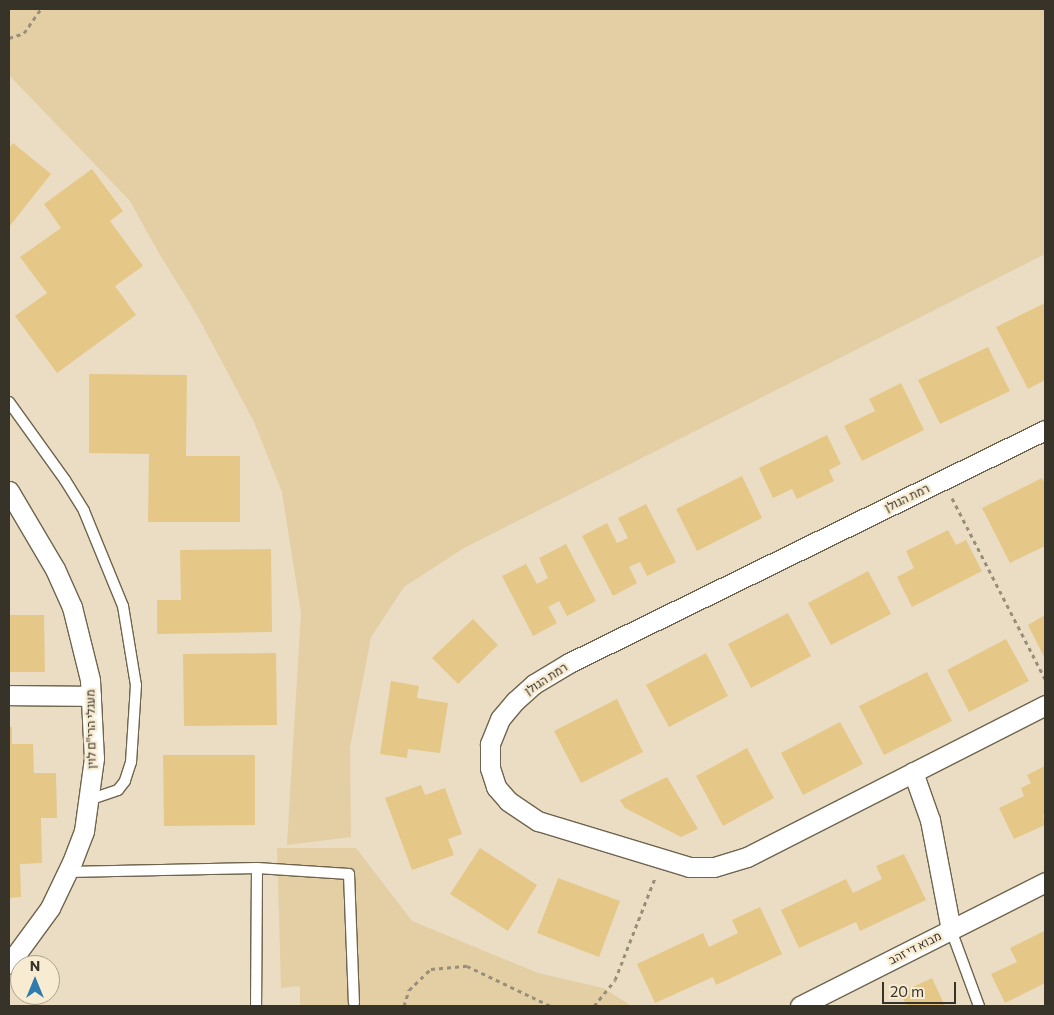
<!DOCTYPE html>
<meta charset="utf-8">
<style>
body{margin:0}
#map{position:relative;width:1054px;height:1015px;overflow:hidden;background:#eaddc4;font-family:Commissioner,Heebo,sans-serif}
div>[style]{position:absolute}
[style*='--x']{left:calc(var(--x)*1px);top:calc(var(--y)*1px);width:calc(var(--w)*1px);rotate:calc(var(--a)*1deg)}
.green>*{inset:0;background:#e4cea3}
.building>*{inset:0;background:#e5c788}
.path>*{height:3px;margin-top:-1.5px;transform-origin:0;background:repeating-linear-gradient(90deg,#988e7c 0 4px,transparent 0 8px)}
.roads{filter:drop-shadow(1px 0 #6f644d) drop-shadow(-1px 0 #6f644d) drop-shadow(0 1px #6f644d) drop-shadow(0 -1px #6f644d)}
.service>*{height:10px;margin:-5px;padding:0 5px;transform-origin:5px;border-radius:5px;background:#fff}
.minor>*{height:19px;margin:-9.5px;padding:0 9.5px;transform-origin:9.5px;border-radius:9.5px;background:#fff}
span{translate:-50% -50%;white-space:nowrap;text-align:center;line-height:1.15;-webkit-text-stroke:4.5px #f7ebd1;paint-order:stroke}
.street-label{font-size:12px;color:#383329}
.frame{position:absolute;inset:0;border:10px solid #383329;pointer-events:none}
.north{position:absolute;left:10px;top:955px;width:50px;height:50px;box-sizing:border-box;background:#f7ebd1;border:1px solid #aba18e;border-radius:50%;rotate:0deg;font-size:14px;font-weight:700;line-height:20px;text-align:center;color:#383329}
.north::after{content:'';display:block;margin:auto;width:18px;height:22px;background:#307bae;clip-path:polygon(50% 0,100% 100%,50% 72%,0 100%)}
.scale{position:absolute;left:882px;top:982px;width:74px;height:22px;box-sizing:border-box;border:2px solid #383329;border-top:0;padding-left:6px;font-size:15px;line-height:18px;white-space:nowrap;color:#383329;-webkit-text-stroke:4px #f7ebd1;paint-order:stroke}
</style>
<div id="map">
<div class="green">
<i style="clip-path:polygon(9px 9px,1045px 9px,1045px 254px,464px 548px,404px 587px,371px 637px,350px 747px,351px 837px,287px 845px,301px 613px,282px 492px,254px 422px,197px 315px,157px 250px,130px 201px,9px 75px)"></i>
<i style="clip-path:polygon(277px 848px,356px 848px,412px 921px,538px 973px,603px 988px,632px 1006px,300px 1006px,300px 986px,281px 988px)"></i>
</div>
<div class="building">
<i style="clip-path:polygon(13px 143px,51px 174px,9px 227px,9px 148px)"></i>
<i style="clip-path:polygon(92px 169px,123px 211px,110px 221px,143px 266px,115px 286px,136px 315px,57px 373px,15px 316px,47px 293px,20px 257px,61px 228px,44px 204px)"></i>
<i style="clip-path:polygon(1045px 303px,1045px 380px,1028px 389px,996px 327px)"></i>
<i style="clip-path:polygon(988px 347px,1010px 391px,940px 424px,918px 380px)"></i>
<i style="clip-path:polygon(89px 374px,187px 375px,186px 456px,240px 456px,240px 522px,148px 522px,149px 454px,89px 453px)"></i>
<i style="clip-path:polygon(901px 383px,924px 430px,862px 461px,844px 426px,875px 411px,869px 399px)"></i>
<i style="clip-path:polygon(827px 435px,841px 464px,829px 470px,834px 481px,797px 499px,792px 489px,773px 498px,759px 468px)"></i>
<i style="clip-path:polygon(742px 476px,762px 518px,697px 551px,676px 509px)"></i>
<i style="clip-path:polygon(1042px 478px,1045px 484px,1045px 546px,1010px 563px,982px 508px)"></i>
<i style="clip-path:polygon(646px 504px,676px 562px,647px 576px,640px 562px,629px 567px,637px 583px,613px 596px,582px 536px,607px 523px,617px 543px,628px 538px,618px 518px)"></i>
<i style="clip-path:polygon(948px 530px,956px 545px,966px 540px,982px 571px,912px 607px,897px 577px,914px 568px,906px 551px)"></i>
<i style="clip-path:polygon(566px 544px,596px 601px,567px 616px,559px 601px,548px 607px,557px 623px,533px 636px,502px 576px,526px 564px,537px 584px,548px 578px,539px 558px)"></i>
<i style="clip-path:polygon(271px 549px,272px 632px,157px 634px,157px 600px,181px 600px,180px 550px)"></i>
<i style="clip-path:polygon(868px 571px,891px 614px,831px 645px,808px 603px)"></i>
<i style="clip-path:polygon(788px 613px,811px 656px,751px 688px,728px 644px)"></i>
<i style="clip-path:polygon(9px 615px,44px 615px,45px 672px,9px 672px)"></i>
<i style="clip-path:polygon(1045px 615px,1045px 659px,1028px 625px)"></i>
<i style="clip-path:polygon(473px 619px,498px 645px,458px 684px,432px 658px)"></i>
<i style="clip-path:polygon(1006px 639px,1029px 681px,969px 712px,947px 670px)"></i>
<i style="clip-path:polygon(276px 653px,277px 725px,184px 726px,183px 654px)"></i>
<i style="clip-path:polygon(706px 653px,728px 696px,669px 727px,646px 685px)"></i>
<i style="clip-path:polygon(927px 672px,952px 721px,884px 755px,859px 706px)"></i>
<i style="clip-path:polygon(391px 681px,419px 686px,417px 698px,448px 703px,440px 753px,408px 749px,407px 758px,380px 754px)"></i>
<i style="clip-path:polygon(617px 699px,643px 752px,581px 783px,554px 731px)"></i>
<i style="clip-path:polygon(840px 722px,863px 764px,803px 795px,781px 753px)"></i>
<i style="clip-path:polygon(9px 727px,12px 727px,12px 744px,33px 744px,34px 773px,56px 773px,57px 818px,41px 818px,42px 863px,20px 864px,21px 897px,9px 898px)"></i>
<i style="clip-path:polygon(747px 748px,774px 798px,723px 826px,696px 776px)"></i>
<i style="clip-path:polygon(163px 755px,255px 755px,255px 825px,164px 826px)"></i>
<i style="clip-path:polygon(1045px 766px,1045px 814px,1043px 815px,1045px 825px,1014px 839px,999px 808px,1024px 796px,1021px 788px,1031px 783px,1027px 775px)"></i>
<i style="clip-path:polygon(667px 777px,698px 829px,681px 837px,625px 808px,620px 800px)"></i>
<i style="clip-path:polygon(421px 785px,425px 795px,445px 788px,462px 834px,448px 839px,454px 855px,412px 870px,385px 798px)"></i>
<i style="clip-path:polygon(480px 848px,537px 885px,508px 931px,450px 894px)"></i>
<i style="clip-path:polygon(904px 854px,926px 900px,860px 931px,856px 922px,799px 948px,781px 910px,846px 879px,853px 893px,882px 879px,876px 866px)"></i>
<i style="clip-path:polygon(558px 878px,620px 901px,599px 957px,537px 933px)"></i>
<i style="clip-path:polygon(760px 907px,782px 954px,716px 985px,713px 977px,655px 1003px,637px 964px,703px 933px,709px 947px,738px 933px,732px 920px)"></i>
<i style="clip-path:polygon(1044px 931px,1045px 983px,1005px 1003px,991px 974px,1017px 962px,1010px 948px)"></i>
<i style="clip-path:polygon(932px 978px,945px 1006px,907px 1006px,900px 993px)"></i>
</div>
<div class="path">
<i style="--x:9;--y:38;--w:16;--a:-18"></i>
<i style="--x:24;--y:33;--w:29;--a:-55"></i>
<i style="--x:952;--y:498;--w:203;--a:62.8"></i>
<i style="--x:404;--y:1006;--w:17;--a:-73"></i>
<i style="--x:409;--y:990;--w:30;--a:-44"></i>
<i style="--x:431;--y:969;--w:36;--a:-5"></i>
<i style="--x:467;--y:966;--w:93;--a:25.5"></i>
<i style="--x:594;--y:1006;--w:33;--a:-51"></i>
<i style="--x:615;--y:980;--w:110;--a:-68.6"></i>
</div>
<div class="roads">
<div class="service">
<i style="--x:9;--y:402;--w:96;--a:54.3"></i>
<i style="--x:65;--y:480;--w:36;--a:58"></i>
<i style="--x:84;--y:511;--w:103;--a:67.7"></i>
<i style="--x:123;--y:606;--w:80;--a:80.7"></i>
<i style="--x:136;--y:685;--w:77;--a:93.7"></i>
<i style="--x:131;--y:762;--w:20;--a:108"></i>
<i style="--x:125;--y:781;--w:11;--a:128"></i>
<i style="--x:118;--y:790;--w:31;--a:161"></i>
<i style="--x:257;--y:868;--w:92;--a:3.7"></i>
<i style="--x:349;--y:874;--w:129;--a:87.8"></i>
<i style="--x:67;--y:872;--w:190;--a:-1.2"></i>
<i style="--x:257;--y:868;--w:138;--a:90.4"></i>
<i style="--x:951;--y:930;--w:81;--a:69.8"></i>
</div>
<div class="minor">
<i style="--x:1045;--y:430;--w:530;--a:153.92"></i>
<i style="--x:569;--y:663;--w:41;--a:149"></i>
<i style="--x:534;--y:684;--w:25;--a:138"></i>
<i style="--x:515;--y:701;--w:23;--a:130"></i>
<i style="--x:500;--y:719;--w:27;--a:112"></i>
<i style="--x:490;--y:744;--w:24;--a:90"></i>
<i style="--x:490;--y:768;--w:20;--a:72"></i>
<i style="--x:496;--y:787;--w:18;--a:49"></i>
<i style="--x:508;--y:801;--w:36;--a:34"></i>
<i style="--x:538;--y:821;--w:158;--a:16.9"></i>
<i style="--x:689;--y:867;--w:25;--a:0"></i>
<i style="--x:714;--y:867;--w:34;--a:-17"></i>
<i style="--x:747;--y:857;--w:335;--a:-27"></i>
<i style="--x:9;--y:491;--w:91;--a:59.5"></i>
<i style="--x:55;--y:569;--w:42;--a:65.9"></i>
<i style="--x:72;--y:607;--w:75;--a:76.1"></i>
<i style="--x:90;--y:680;--w:78;--a:87.1"></i>
<i style="--x:94;--y:758;--w:74;--a:97.8"></i>
<i style="--x:84;--y:831;--w:33;--a:111"></i>
<i style="--x:72;--y:862;--w:51;--a:115.6"></i>
<i style="--x:50;--y:908;--w:69;--a:126.2"></i>
<i style="--x:9;--y:695;--w:82;--a:0.7"></i>
<i style="--x:913;--y:772;--w:51;--a:70.5"></i>
<i style="--x:930;--y:820;--w:112;--a:79.2"></i>
<i style="--x:800;--y:1006;--w:275;--a:-26.8"></i>
</div>
</div>
<div class="street-label">
<span style="left:907px;top:498px;rotate:-26deg">רמת הגולן</span>
<span style="left:546px;top:679px;rotate:-33deg">רמת הגולן</span>
<span style="left:91px;top:729px;rotate:-91deg">מעגלי הרי''ם לוין</span>
<span style="left:915px;top:948px;rotate:-27deg">מבוא די זהב</span>
</div>
<div class="frame"></div>
<div class="north">N</div>
<div class="scale">20 m</div>
</div>
